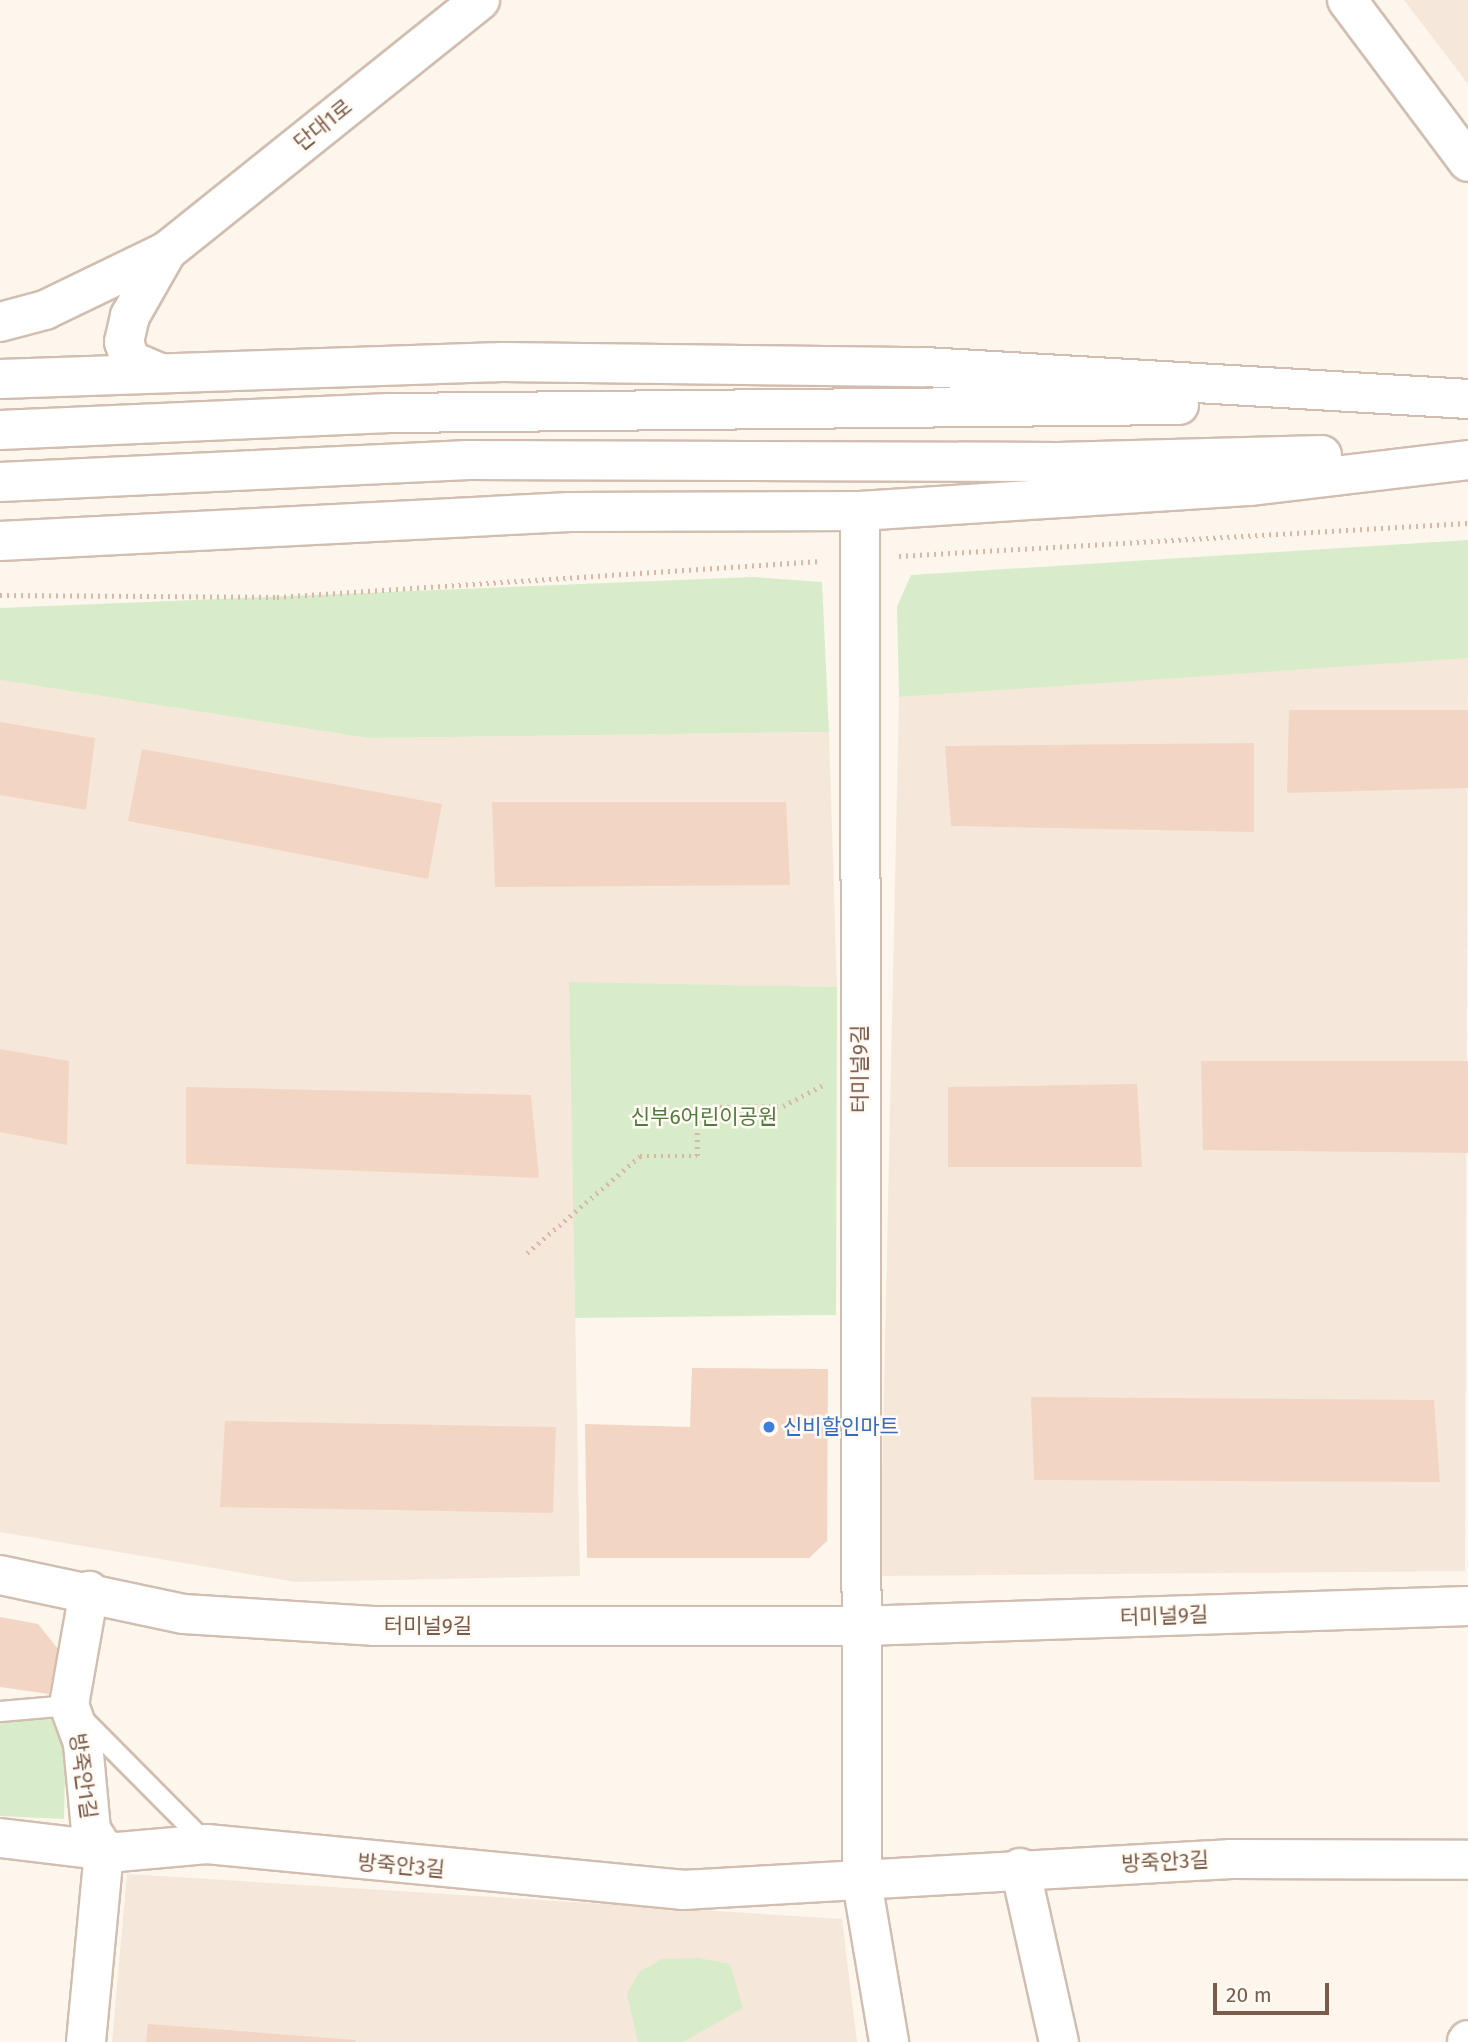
<!DOCTYPE html>
<meta charset="utf-8">
<style>
body{margin:0}
#map{position:relative;width:1468px;height:2042px;overflow:hidden;background:#fdf6ec;font-family:"Fira Sans","Noto Sans KR",sans-serif}
div>[style]{position:absolute}
[style*='--x']{left:calc(var(--x)*1px);top:calc(var(--y)*1px);width:calc(var(--w)*1px);rotate:calc(var(--a)*1deg)}
.residential>*{inset:0;background:#f5e8da}
.green>*{inset:0;background:#d8ecc9}
.building>*{inset:0;background:#f3d5c3}
.path>*{height:4.5px;margin-top:-2.25px;transform-origin:0;background:repeating-linear-gradient(90deg,#d9b8a5 0 2px,transparent 0 7px)}
.roads{filter:drop-shadow(2px 0 #d1beb0) drop-shadow(-2px 0 #d1beb0) drop-shadow(0 2px #d1beb0) drop-shadow(0 -2px #d1beb0)}
.service>*{height:19px;margin:-9.5px;padding:0 9.5px;transform-origin:9.5px;border-radius:9.5px;background:#fff}
.minor>*{height:38px;margin:-19px;padding:0 19px;transform-origin:19px;border-radius:19px;background:#fff}
.secondary>*{height:38px;margin:-19px;padding:0 19px;transform-origin:19px;border-radius:19px;background:#fff}
.dots>*{width:19px;height:19px;translate:-50% -50%;box-sizing:border-box;border:4px solid #fffaf3;border-radius:50%}
span{translate:-50% -50%;white-space:nowrap;text-align:center;line-height:1.15;-webkit-text-stroke:5px #fffaf3;paint-order:stroke}
.street-label{font-size:21px;color:#7a5c4d}
.park-label{font-size:21px;color:#537a41}
.shop-label{font-size:21px;color:#366cbe}
.left{translate:0 -50%;text-align:left}
.scale{position:absolute;left:1213px;top:1983px;width:116px;height:32px;box-sizing:border-box;border:4px solid #7a5c4d;border-top:0;padding-left:9px;font-size:21px;line-height:24px;white-space:nowrap;color:#7a5c4d;-webkit-text-stroke:5px #fffaf3;paint-order:stroke}
</style>
<div id="map">
<div class="residential">
<i style="clip-path:polygon(1404px 0,1468px 0,1468px 84px)"></i>
<i style="clip-path:polygon(1468px 654px,1465px 1571px,880px 1576px,899px 697px)"></i>
<i style="clip-path:polygon(0 680px,367px 738px,829px 732px,837px 987px,569px 983px,580px 1576px,296px 1582px,0 1532px)"></i>
<i style="clip-path:polygon(127px 1874px,842px 1919px,857px 2042px,112px 2042px)"></i>
</div>
<div class="green">
<i style="clip-path:polygon(1468px 540px,1468px 658px,899px 697px,897px 607px,911px 575px)"></i>
<i style="clip-path:polygon(753px 577px,822px 582px,829px 732px,367px 738px,0 680px,0 608px)"></i>
<i style="clip-path:polygon(569px 982px,837px 987px,836px 1315px,575px 1318px)"></i>
<i style="clip-path:polygon(50px 1716px,66px 1728px,64px 1819px,0 1816px,0 1720px)"></i>
<i style="clip-path:polygon(698px 1958px,730px 1964px,743px 2008px,683px 2042px,638px 2042px,627px 1994px,639px 1972px,662px 1959px)"></i>
</div>
<div class="building">
<i style="clip-path:polygon(1289px 710px,1468px 710px,1468px 788px,1287px 793px)"></i>
<i style="clip-path:polygon(0 722px,95px 738px,86px 810px,0 795px)"></i>
<i style="clip-path:polygon(1254px 743px,1254px 832px,951px 826px,945px 746px)"></i>
<i style="clip-path:polygon(142px 749px,442px 804px,428px 879px,128px 821px)"></i>
<i style="clip-path:polygon(492px 802px,786px 802px,790px 885px,495px 887px)"></i>
<i style="clip-path:polygon(0 1049px,69px 1061px,67px 1145px,0 1132px)"></i>
<i style="clip-path:polygon(1201px 1061px,1468px 1061px,1468px 1153px,1203px 1150px)"></i>
<i style="clip-path:polygon(1137px 1084px,1142px 1167px,948px 1167px,948px 1087px)"></i>
<i style="clip-path:polygon(186px 1087px,531px 1095px,539px 1178px,186px 1164px)"></i>
<i style="clip-path:polygon(692px 1368px,828px 1369px,827px 1541px,809px 1558px,587px 1558px,585px 1424px,690px 1427px)"></i>
<i style="clip-path:polygon(1031px 1397px,1434px 1400px,1440px 1482px,1034px 1480px)"></i>
<i style="clip-path:polygon(225px 1421px,556px 1427px,553px 1513px,220px 1507px)"></i>
<i style="clip-path:polygon(0 1617px,38px 1624px,58px 1649px,49px 1694px,0 1687px)"></i>
<i style="clip-path:polygon(148px 2024px,356px 2040px,355px 2042px,146px 2042px)"></i>
</div>
<div class="path">
<i style="--x:899;--y:556;--w:570;--a:-3.32"></i>
<i style="--x:0;--y:595;--w:277;--a:0.4"></i>
<i style="--x:277;--y:597;--w:545;--a:-3.79"></i>
<i style="--x:527;--y:1253;--w:149;--a:-40.6"></i>
<i style="--x:640;--y:1156;--w:57;--a:0"></i>
<i style="--x:697;--y:1156;--w:35;--a:-90"></i>
<i style="--x:697;--y:1121;--w:21;--a:-41"></i>
<i style="--x:713;--y:1107;--w:70;--a:-0.8"></i>
<i style="--x:783;--y:1106;--w:45;--a:-27.7"></i>
</div>
<div class="roads">
<div class="service">
<i style="--x:0;--y:1711;--w:69;--a:-5"></i>
<i style="--x:69;--y:1705;--w:196;--a:45.2"></i>
</div>
<div class="minor">
<i style="--x:1347;--y:0;--w:202;--a:53.2"></i>
<i style="--x:0;--y:322;--w:47;--a:-14.9"></i>
<i style="--x:45;--y:310;--w:136;--a:-25.8"></i>
<i style="--x:167;--y:251;--w:401;--a:-38.7"></i>
<i style="--x:160;--y:373;--w:33;--a:-157"></i>
<i style="--x:130;--y:360;--w:19;--a:-108"></i>
<i style="--x:124;--y:342;--w:27;--a:-77"></i>
<i style="--x:130;--y:316;--w:75;--a:-60.4"></i>
<i style="--x:860;--y:511;--w:1371;--a:89.92"></i>
<i style="--x:862;--y:1882;--w:162;--a:80.4"></i>
<i style="--x:0;--y:1575;--w:188;--a:12"></i>
<i style="--x:184;--y:1614;--w:189;--a:3.6"></i>
<i style="--x:373;--y:1626;--w:487;--a:0"></i>
<i style="--x:860;--y:1626;--w:608;--a:-1.88"></i>
<i style="--x:0;--y:1838;--w:119;--a:6.8"></i>
<i style="--x:118;--y:1852;--w:89;--a:-5.1"></i>
<i style="--x:207;--y:1844;--w:477;--a:5.5"></i>
<i style="--x:682;--y:1890;--w:550;--a:-3.23"></i>
<i style="--x:1231;--y:1859;--w:237;--a:0.2"></i>
<i style="--x:1020;--y:1868;--w:178;--a:77.4"></i>
<i style="--x:86;--y:2042;--w:193;--a:-84.6"></i>
<i style="--x:104;--y:1850;--w:24;--a:-123"></i>
<i style="--x:91;--y:1830;--w:87;--a:-95.3"></i>
<i style="--x:83;--y:1743;--w:40;--a:-110.2"></i>
<i style="--x:69;--y:1705;--w:116;--a:-80"></i>
<i style="--x:1467;--y:2042;--w:2;--a:-63"></i>
</div>
<div class="secondary">
<i style="--x:0;--y:379;--w:502;--a:-1.94"></i>
<i style="--x:502;--y:362;--w:423;--a:0.7"></i>
<i style="--x:925;--y:367;--w:544;--a:3.37"></i>
<i style="--x:0;--y:430;--w:390;--a:-2.5"></i>
<i style="--x:390;--y:413;--w:789;--a:-0.58"></i>
<i style="--x:0;--y:482;--w:469;--a:-2.7"></i>
<i style="--x:468;--y:460;--w:590;--a:0.19"></i>
<i style="--x:1058;--y:462;--w:264;--a:-1.5"></i>
<i style="--x:0;--y:541;--w:570;--a:-2.92"></i>
<i style="--x:569;--y:512;--w:291;--a:-0.2"></i>
<i style="--x:860;--y:511;--w:392;--a:-3.7"></i>
<i style="--x:1251;--y:486;--w:219;--a:-6.8"></i>
</div>
</div>
<div class="dots">
<i style="left:769px;top:1427px;background:#3f7fe0"></i>
</div>
<div class="street-label">
<span style="left:323px;top:125px;rotate:-39deg">단대1로</span>
<span style="left:860px;top:1069px;rotate:-90deg">터미널9길</span>
<span style="left:1164px;top:1616px;rotate:-2deg">터미널9길</span>
<span style="left:428px;top:1626px">터미널9길</span>
<span style="left:83px;top:1776px;rotate:82deg">방죽안1길</span>
<span style="left:1165px;top:1862px;rotate:-3deg">방죽안3길</span>
<span style="left:401px;top:1866px;rotate:5deg">방죽안3길</span>
</div>
<div class="park-label">
<span style="left:704px;top:1117px">신부6어린이공원</span>
</div>
<div class="shop-label">
<span class="left" style="left:783px;top:1427px">신비할인마트</span>
</div>
<div class="scale">20 m</div>
</div>
